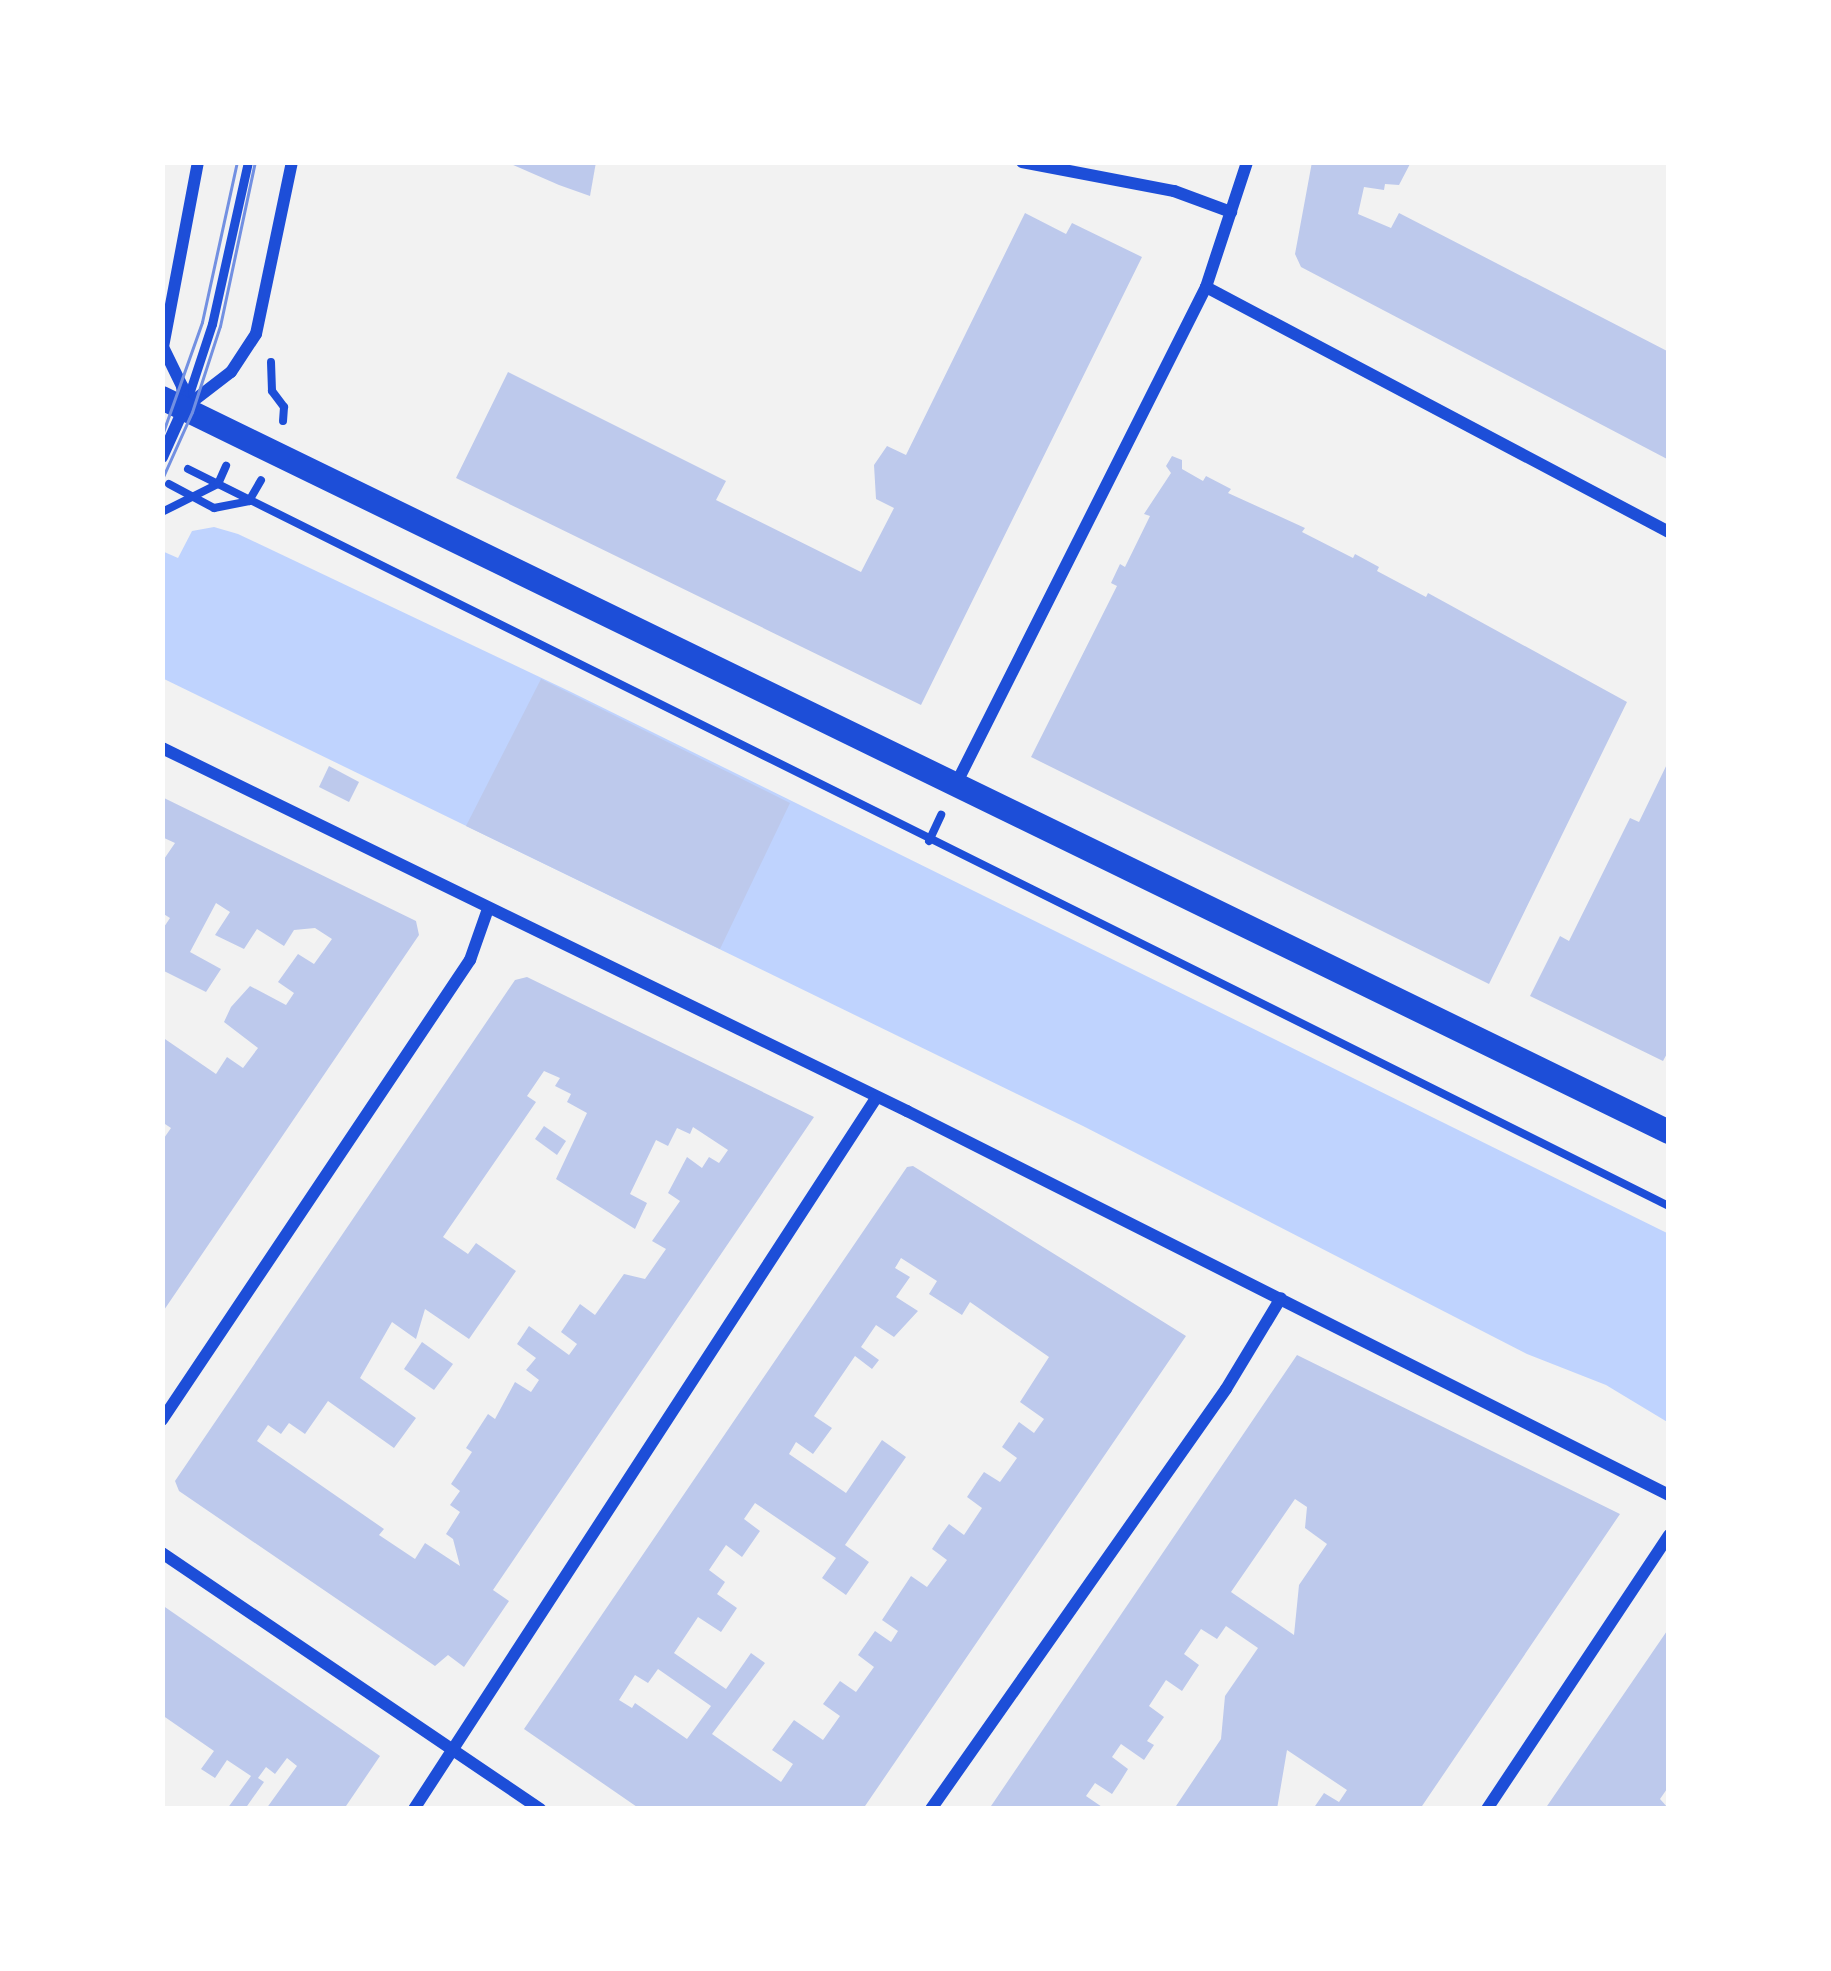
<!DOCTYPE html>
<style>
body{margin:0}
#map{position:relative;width:1831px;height:1971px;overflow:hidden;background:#f2f2f2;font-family:Manrope,sans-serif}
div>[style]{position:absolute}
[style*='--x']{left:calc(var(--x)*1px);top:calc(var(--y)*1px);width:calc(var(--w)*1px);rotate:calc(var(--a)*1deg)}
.water>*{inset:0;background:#bfd3fe}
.building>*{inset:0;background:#bdc9ec}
.path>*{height:8px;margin:-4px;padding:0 4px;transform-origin:4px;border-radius:4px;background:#1d4ed8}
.service>*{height:9px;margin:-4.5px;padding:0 4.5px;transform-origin:4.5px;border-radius:4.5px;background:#1d4ed8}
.minor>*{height:12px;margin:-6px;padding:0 6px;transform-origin:6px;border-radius:6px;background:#1d4ed8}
.secondary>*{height:24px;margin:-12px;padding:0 12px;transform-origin:12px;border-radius:12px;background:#1d4ed8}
.tram>*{height:3px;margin:-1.5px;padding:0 1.5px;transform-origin:1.5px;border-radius:1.5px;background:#7290e2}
span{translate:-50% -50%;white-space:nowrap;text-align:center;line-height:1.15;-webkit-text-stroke:10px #fff;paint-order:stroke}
.frame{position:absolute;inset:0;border:165px solid #fff;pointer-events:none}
</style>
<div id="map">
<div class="water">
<i style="clip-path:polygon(214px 527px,238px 534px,569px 691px,1669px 1234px,1669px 1423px,1606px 1385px,1527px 1354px,1083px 1126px,162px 678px,162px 551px,178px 558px,192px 531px)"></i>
</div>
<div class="building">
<i style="clip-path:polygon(506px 162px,596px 162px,590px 196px,559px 185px)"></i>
<i style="clip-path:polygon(1312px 162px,1411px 162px,1399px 185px,1385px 184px,1384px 190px,1364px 187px,1358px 214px,1391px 228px,1399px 213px,1669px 352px,1669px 460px,1301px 267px,1295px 254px)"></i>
<i style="clip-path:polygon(1025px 213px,1066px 234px,1072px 223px,1142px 257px,921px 705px,456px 478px,508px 372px,726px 481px,716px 500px,861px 572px,894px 508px,876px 499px,874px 465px,887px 446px,906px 455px)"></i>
<i style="clip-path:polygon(1172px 456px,1182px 460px,1182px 469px,1203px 481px,1206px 476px,1231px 489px,1228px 493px,1305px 528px,1302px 532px,1353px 558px,1355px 554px,1379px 567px,1377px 571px,1426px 597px,1428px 593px,1627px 702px,1489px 984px,1031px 757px,1117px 586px,1111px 583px,1120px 564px,1125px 567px,1150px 516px,1144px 514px,1171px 473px,1166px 466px)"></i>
<i style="clip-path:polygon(541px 679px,790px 803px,720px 949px,466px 826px)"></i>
<i style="clip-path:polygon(1669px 760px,1669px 1050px,1663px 1061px,1530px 996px,1560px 936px,1569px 941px,1630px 818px,1639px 822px)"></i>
<i style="clip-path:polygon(329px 766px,359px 782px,349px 802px,319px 787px)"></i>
<i style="clip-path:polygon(162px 797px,416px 921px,419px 935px,162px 1313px,162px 1141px,171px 1128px,162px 1122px,162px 1037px,216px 1074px,227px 1057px,243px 1068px,258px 1048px,224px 1022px,231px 1007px,250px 986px,286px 1005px,294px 993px,278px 982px,298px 954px,314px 964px,332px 939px,315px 928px,294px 930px,284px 946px,257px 929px,244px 949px,215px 935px,230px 912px,216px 903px,190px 952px,221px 969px,206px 992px,162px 970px,162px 930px,170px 918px,162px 913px,162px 862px,175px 843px,162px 837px)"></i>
<i style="clip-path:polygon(evenodd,527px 977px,814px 1117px,493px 1590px,509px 1601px,464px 1667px,448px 1655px,435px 1666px,179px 1491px,175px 1481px,515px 980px,527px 977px,544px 1071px,560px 1078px,555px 1086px,571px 1094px,567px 1102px,587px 1113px,556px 1179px,635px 1229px,647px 1203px,630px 1194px,656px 1140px,668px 1146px,677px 1128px,690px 1134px,693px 1127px,728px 1150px,719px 1163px,709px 1157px,702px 1168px,687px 1157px,668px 1193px,680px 1201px,652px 1241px,666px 1249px,645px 1279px,624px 1274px,595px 1315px,580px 1304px,561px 1332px,577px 1344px,569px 1355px,529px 1326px,517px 1344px,536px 1358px,526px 1370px,539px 1380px,531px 1392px,515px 1382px,495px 1419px,488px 1414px,466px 1448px,472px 1452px,451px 1484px,460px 1491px,450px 1505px,460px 1512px,446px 1534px,453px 1539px,460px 1566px,425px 1543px,415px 1559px,379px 1535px,384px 1529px,257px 1441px,268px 1425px,281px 1434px,289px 1423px,305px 1434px,328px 1401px,394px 1448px,416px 1418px,360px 1378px,392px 1322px,416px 1339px,425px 1309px,469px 1339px,516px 1271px,476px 1243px,468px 1254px,443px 1237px,536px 1102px,527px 1096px,544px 1071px)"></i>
<i style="clip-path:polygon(544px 1126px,566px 1141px,557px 1155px,535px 1139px)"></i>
<i style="clip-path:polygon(evenodd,913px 1166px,1186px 1336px,863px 1809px,640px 1809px,524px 1729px,907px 1167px,913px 1166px,901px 1258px,937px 1281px,929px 1294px,962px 1315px,970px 1302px,1049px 1357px,1020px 1402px,1044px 1419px,1034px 1433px,1019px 1422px,1002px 1447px,1017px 1458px,1000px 1482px,984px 1472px,977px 1482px,967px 1497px,982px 1508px,964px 1535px,949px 1524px,941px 1535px,932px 1549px,947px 1560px,927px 1587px,911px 1576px,882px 1620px,898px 1631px,891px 1642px,875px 1631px,858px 1655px,874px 1667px,856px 1692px,840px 1681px,823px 1704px,840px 1716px,823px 1740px,794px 1720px,772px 1750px,793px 1764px,781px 1782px,712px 1734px,765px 1663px,751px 1653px,726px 1689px,674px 1653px,698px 1617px,721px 1632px,737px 1608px,717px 1594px,725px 1582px,709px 1570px,726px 1545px,742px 1557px,760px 1531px,744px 1519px,755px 1503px,836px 1558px,822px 1578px,846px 1595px,869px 1562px,845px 1545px,906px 1457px,882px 1440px,846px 1493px,789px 1454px,796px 1442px,813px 1454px,832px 1428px,814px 1416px,855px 1356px,872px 1369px,879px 1360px,861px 1347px,876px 1325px,894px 1337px,918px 1311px,896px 1297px,910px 1277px,895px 1268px,901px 1258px,913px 1166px,658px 1669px,711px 1706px,687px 1739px,635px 1703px,632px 1708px,619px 1700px,635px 1675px,648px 1683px,658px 1669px)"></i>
<i style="clip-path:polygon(422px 1342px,453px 1364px,434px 1390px,404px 1369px)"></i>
<i style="clip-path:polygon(evenodd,1297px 1355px,1620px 1514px,1420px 1809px,1313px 1809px,1324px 1793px,1339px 1802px,1347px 1790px,1287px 1750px,1277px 1809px,1174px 1809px,1221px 1739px,1225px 1696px,1258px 1648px,1226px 1626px,1217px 1639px,1201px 1629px,1184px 1654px,1199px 1665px,1182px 1691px,1166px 1680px,1149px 1706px,1164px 1717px,1147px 1741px,1154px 1745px,1144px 1760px,1121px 1744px,1112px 1757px,1128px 1769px,1120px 1782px,1112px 1794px,1095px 1783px,1086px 1796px,1105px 1809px,989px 1809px,1297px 1355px,1295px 1499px,1307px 1507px,1305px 1528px,1327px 1544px,1299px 1585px,1294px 1635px,1231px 1592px,1295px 1499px)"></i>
<i style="clip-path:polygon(162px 1605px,380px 1756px,344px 1809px,266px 1809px,297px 1766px,287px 1758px,275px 1774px,266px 1767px,258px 1778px,264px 1782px,245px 1809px,227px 1809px,251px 1776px,227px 1760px,215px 1778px,201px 1769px,214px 1751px,162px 1715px)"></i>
<i style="clip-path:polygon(1669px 1628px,1669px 1786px,1660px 1799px,1669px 1809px,1545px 1809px)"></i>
</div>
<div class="path">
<i style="--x:271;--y:362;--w:29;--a:88"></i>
<i style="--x:272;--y:391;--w:20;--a:53"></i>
<i style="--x:284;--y:407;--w:14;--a:94"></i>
<i style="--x:188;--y:469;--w:1654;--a:26.46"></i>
<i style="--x:169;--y:484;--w:51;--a:28.1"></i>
<i style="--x:214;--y:508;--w:36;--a:-11"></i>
<i style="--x:249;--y:501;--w:24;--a:-60"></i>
<i style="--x:162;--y:512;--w:63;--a:-26.6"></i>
<i style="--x:218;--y:484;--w:20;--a:-66"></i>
<i style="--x:929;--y:841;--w:29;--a:-65"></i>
</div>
<div class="service">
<i style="--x:186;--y:403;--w:83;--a:-71.8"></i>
<i style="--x:212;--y:324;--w:166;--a:-77.5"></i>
</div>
<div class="minor">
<i style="--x:1022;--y:162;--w:155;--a:10.8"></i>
<i style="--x:1174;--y:191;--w:61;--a:20.2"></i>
<i style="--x:1206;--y:287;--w:524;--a:27.89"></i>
<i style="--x:184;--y:408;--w:22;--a:-95"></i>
<i style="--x:182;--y:386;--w:43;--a:-116"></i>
<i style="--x:163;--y:347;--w:188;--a:-79.3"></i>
<i style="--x:162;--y:457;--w:54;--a:-65.8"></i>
<i style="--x:184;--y:408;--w:59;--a:-37.5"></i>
<i style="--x:231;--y:372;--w:45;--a:-56.7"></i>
<i style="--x:256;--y:334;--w:176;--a:-78.2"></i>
<i style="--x:162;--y:748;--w:829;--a:25.98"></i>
<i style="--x:907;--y:1111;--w:853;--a:26.75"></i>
<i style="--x:955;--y:786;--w:559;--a:-63.3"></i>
<i style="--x:1206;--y:287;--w:132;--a:-71.8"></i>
<i style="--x:162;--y:1420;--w:554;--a:-56.2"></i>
<i style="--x:470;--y:960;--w:54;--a:-70.6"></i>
<i style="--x:162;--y:1553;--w:457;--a:34.1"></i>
<i style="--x:414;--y:1809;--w:848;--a:-56.98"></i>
<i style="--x:931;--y:1809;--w:513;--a:-54.92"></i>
<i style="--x:1226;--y:1389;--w:106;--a:-58.9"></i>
<i style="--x:1487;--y:1809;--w:329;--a:-56.4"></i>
</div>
<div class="secondary">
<i style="--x:162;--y:398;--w:1676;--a:25.97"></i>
</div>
<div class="tram">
<i style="--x:162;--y:435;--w:120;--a:-70.5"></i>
<i style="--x:202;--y:322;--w:164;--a:-77.7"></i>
<i style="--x:162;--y:479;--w:73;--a:-65.9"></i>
<i style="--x:192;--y:412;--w:90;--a:-72"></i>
<i style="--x:220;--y:326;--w:168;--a:-78"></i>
</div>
<div class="frame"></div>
</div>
